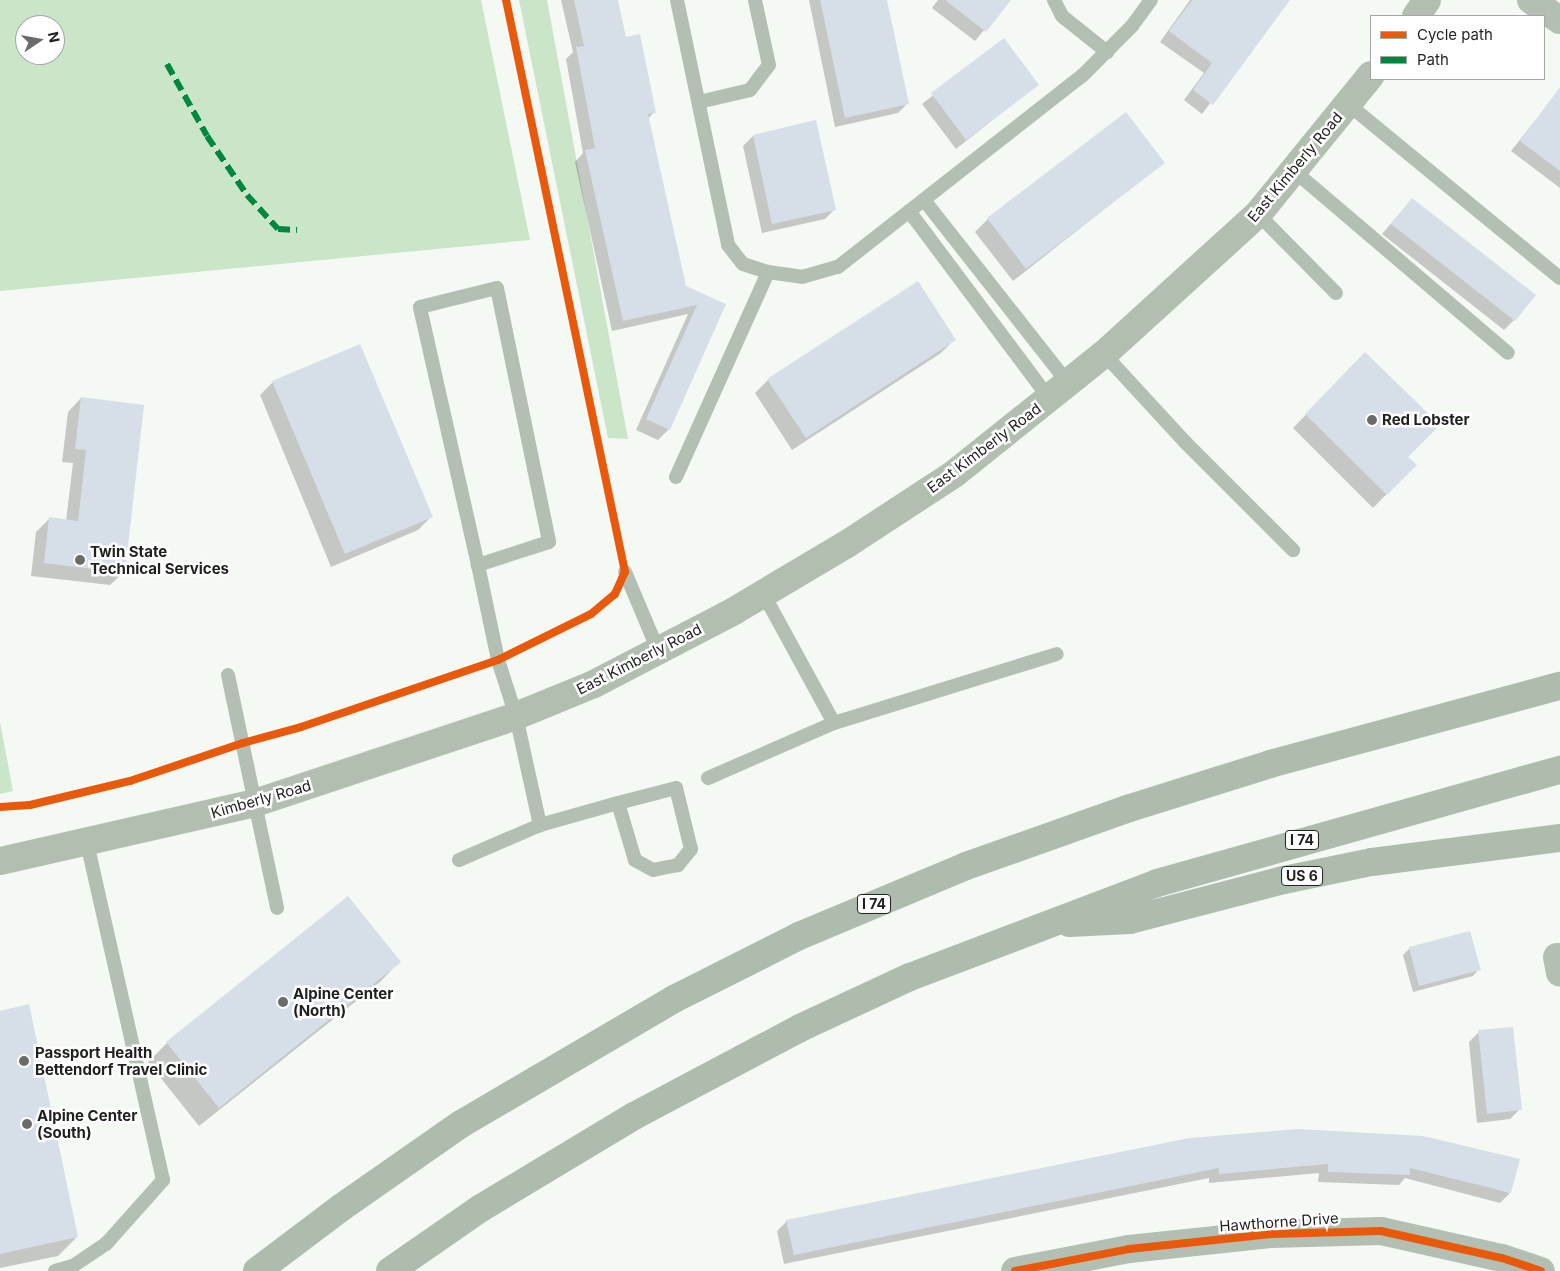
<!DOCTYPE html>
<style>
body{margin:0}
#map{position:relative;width:1560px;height:1271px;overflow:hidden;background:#f5f9f4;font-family:Inter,sans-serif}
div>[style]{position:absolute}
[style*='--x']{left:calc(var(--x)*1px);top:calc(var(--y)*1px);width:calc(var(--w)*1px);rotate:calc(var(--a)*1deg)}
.green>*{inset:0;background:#cae5c8}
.shadow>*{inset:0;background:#0003}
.building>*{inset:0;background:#d6dee7}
.service>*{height:14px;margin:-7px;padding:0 7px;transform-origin:7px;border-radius:7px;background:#b4bfb3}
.minor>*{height:28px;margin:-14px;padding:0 14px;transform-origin:14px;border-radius:14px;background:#b4bfb3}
.secondary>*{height:28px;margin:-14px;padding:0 14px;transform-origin:14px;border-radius:14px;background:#b2beb0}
.motorway>*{height:28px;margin:-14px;padding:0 14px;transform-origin:14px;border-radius:14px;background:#aebcae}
.quiet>*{height:6px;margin-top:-3px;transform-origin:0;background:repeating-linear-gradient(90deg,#00873e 0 12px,transparent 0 18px)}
.cycleway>*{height:8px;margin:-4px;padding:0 4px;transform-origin:4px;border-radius:4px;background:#e8590c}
.dots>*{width:14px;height:14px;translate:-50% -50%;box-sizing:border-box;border:2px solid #fff;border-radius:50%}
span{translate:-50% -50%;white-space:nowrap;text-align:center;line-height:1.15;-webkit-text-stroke:5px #fff;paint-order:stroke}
.shield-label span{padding:1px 4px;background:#fff;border:1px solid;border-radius:4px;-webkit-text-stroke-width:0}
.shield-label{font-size:14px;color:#1e201e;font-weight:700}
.street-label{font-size:15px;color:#1e201e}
.poi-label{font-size:15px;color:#1e201e;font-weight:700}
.left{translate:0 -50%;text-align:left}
.legend{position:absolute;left:1370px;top:15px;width:175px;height:65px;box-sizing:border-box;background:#fff;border:1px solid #a5a6a5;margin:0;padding:6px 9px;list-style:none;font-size:15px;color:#1e201e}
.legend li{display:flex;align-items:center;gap:10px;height:25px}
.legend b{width:25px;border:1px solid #a5a6a5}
.north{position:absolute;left:15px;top:15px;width:50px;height:50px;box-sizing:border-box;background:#fff;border:1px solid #a5a6a5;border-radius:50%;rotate:78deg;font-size:14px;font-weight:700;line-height:20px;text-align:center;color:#1e201e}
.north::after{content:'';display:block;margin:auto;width:18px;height:22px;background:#696c69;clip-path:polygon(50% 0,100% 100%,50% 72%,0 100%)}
</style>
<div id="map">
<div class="green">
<i style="clip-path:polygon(evenodd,0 0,481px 0,530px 240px,0 291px,0 0,25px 25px,55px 25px,55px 55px,25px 55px,25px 25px)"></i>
<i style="clip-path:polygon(519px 0,547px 0,628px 439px,608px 438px)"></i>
<i style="clip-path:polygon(0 722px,13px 791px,0 794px)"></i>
</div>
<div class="shadow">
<i style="clip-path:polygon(561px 0,617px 0,625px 38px,654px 112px,648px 119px,685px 287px,724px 305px,669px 429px,658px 440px,636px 430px,688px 314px,612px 331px,575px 162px,583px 153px,566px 59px,573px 52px)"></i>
<i style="clip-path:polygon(809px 0,882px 0,908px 103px,898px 113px,835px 127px)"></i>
<i style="clip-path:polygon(938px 0,1009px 0,975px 41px,932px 8px)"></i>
<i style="clip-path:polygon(1190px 0,1288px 0,1202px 114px,1184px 100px,1204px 73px,1160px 42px)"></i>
<i style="clip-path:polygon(1004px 40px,1038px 84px,956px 149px,922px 104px)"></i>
<i style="clip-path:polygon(1551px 101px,1560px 108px,1560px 188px,1511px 151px)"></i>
<i style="clip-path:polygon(753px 136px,835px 209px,825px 219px,762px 233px,743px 146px)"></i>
<i style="clip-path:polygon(1163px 163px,1013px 281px,975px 232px,988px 219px)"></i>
<i style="clip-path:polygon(1412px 199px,1514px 320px,1504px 330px,1382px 234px)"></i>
<i style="clip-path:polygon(954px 340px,941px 353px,792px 450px,755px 393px,768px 380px)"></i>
<i style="clip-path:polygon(1365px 354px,1407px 457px,1415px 465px,1373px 508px,1293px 428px)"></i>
<i style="clip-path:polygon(273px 382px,431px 517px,418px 530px,331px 567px,260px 395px)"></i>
<i style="clip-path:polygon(81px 398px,124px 572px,110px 585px,31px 576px,36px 532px,49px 519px,66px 521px,73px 463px,62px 462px,68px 412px)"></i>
<i style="clip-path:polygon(1410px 948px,1479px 969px,1473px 976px,1413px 992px,1403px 955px)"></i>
<i style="clip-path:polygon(399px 962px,380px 982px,199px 1126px,148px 1062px,167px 1043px)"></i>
<i style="clip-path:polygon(0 1012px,77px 1237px,58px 1256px,0 1268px)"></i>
<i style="clip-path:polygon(1479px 1032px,1520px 1109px,1510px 1119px,1477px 1123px,1469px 1042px)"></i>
<i style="clip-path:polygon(1298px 1130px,1510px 1193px,1500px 1203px,1405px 1178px,1399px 1185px,1318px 1182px,1319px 1173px,1209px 1183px,1209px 1178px,784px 1264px,777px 1231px,787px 1221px)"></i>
</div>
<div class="building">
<i style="clip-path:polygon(574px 0,618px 0,626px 37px,640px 34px,656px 113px,648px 114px,686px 286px,726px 304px,670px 430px,646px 419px,697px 305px,623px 321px,585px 150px,595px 148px,576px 47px,584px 46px)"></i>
<i style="clip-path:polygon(820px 0,887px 0,909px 104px,845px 118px)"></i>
<i style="clip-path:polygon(945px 0,1011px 0,986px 32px)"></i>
<i style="clip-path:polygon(1192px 0,1290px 0,1213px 105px,1193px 90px,1212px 63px,1169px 31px)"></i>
<i style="clip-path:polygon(1004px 38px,1039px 85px,966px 140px,931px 93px)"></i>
<i style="clip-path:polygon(1560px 87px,1560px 171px,1520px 141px)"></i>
<i style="clip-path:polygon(1126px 112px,1165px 163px,1026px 269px,987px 218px)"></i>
<i style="clip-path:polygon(816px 120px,836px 210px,772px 224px,753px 135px)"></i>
<i style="clip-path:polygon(1412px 198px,1536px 295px,1515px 321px,1391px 224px)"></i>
<i style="clip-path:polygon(918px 281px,956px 340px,806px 438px,767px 379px)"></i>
<i style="clip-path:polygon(360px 344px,433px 517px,345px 554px,272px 381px)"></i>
<i style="clip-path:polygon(1365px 352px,1440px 425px,1408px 457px,1417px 465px,1387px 495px,1305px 414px)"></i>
<i style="clip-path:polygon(81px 397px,144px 405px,125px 573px,44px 563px,49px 517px,78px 521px,86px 450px,75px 449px)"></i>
<i style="clip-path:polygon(348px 896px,401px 962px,219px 1108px,166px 1042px)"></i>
<i style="clip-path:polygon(1470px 931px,1481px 970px,1419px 986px,1409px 947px)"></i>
<i style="clip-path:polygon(29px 1004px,78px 1237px,0 1254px,0 1011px)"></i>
<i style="clip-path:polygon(1513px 1027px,1522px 1110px,1487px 1114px,1478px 1030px)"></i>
<i style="clip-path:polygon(1298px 1129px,1423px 1136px,1520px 1159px,1511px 1193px,1410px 1168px,1410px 1175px,1328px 1172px,1328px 1164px,1219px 1174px,1219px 1168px,794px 1255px,786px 1220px,1189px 1138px)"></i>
</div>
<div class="service">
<i style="--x:677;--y:0;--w:250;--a:78.2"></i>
<i style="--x:728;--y:245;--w:24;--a:52"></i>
<i style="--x:743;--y:264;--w:26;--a:18"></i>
<i style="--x:768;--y:272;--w:34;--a:8"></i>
<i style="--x:802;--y:277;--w:37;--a:-16"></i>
<i style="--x:838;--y:267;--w:310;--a:-38.1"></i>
<i style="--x:1082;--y:76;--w:71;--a:-45"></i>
<i style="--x:1132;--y:26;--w:32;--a:-54"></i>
<i style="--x:1054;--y:0;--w:18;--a:63"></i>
<i style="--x:1062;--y:16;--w:58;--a:38.7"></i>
<i style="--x:699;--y:102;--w:52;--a:-13.2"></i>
<i style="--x:750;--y:90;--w:31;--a:-53"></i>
<i style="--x:769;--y:65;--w:66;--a:-102.2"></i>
<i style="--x:1348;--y:104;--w:274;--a:39.4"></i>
<i style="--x:1293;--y:170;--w:282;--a:40.4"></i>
<i style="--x:924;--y:200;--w:233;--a:51.8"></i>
<i style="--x:909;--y:211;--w:234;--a:53.2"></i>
<i style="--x:1258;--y:214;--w:111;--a:45.4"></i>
<i style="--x:497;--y:288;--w:259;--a:78.4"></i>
<i style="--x:549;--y:542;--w:75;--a:162.1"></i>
<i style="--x:478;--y:565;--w:264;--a:-102.7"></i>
<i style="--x:420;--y:307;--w:79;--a:-13.9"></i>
<i style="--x:1104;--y:354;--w:120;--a:47.4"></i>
<i style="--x:1185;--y:442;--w:153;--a:45"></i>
<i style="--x:676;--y:477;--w:225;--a:-65.8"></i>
<i style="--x:478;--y:565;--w:97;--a:78.1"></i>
<i style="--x:498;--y:660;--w:59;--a:72.2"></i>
<i style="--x:516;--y:716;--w:112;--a:77.6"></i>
<i style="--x:625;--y:572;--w:85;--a:67.1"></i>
<i style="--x:763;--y:593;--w:148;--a:61.4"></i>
<i style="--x:228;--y:675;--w:238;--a:78.1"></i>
<i style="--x:708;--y:778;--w:137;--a:-23.6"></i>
<i style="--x:834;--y:723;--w:233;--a:-17.2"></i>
<i style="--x:459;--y:860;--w:88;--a:-23.4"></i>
<i style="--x:540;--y:825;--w:81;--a:-15.8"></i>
<i style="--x:618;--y:803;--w:60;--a:-14.5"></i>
<i style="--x:676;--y:788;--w:63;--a:76.2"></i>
<i style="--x:691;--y:849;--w:21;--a:129"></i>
<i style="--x:678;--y:865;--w:25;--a:169"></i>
<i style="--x:653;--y:870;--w:21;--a:-151"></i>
<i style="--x:635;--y:860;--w:59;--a:-106.6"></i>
<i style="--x:55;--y:1271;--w:19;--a:-16"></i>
<i style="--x:73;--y:1266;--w:40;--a:-34"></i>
<i style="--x:106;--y:1244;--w:86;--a:-48.3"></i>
<i style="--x:163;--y:1180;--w:344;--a:-102.7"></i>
</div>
<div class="minor">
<i style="--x:1531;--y:0;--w:35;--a:35"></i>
<i style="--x:1557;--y:957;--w:16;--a:79"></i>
<i style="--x:1015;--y:1271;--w:116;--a:-10.9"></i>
<i style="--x:1129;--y:1249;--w:144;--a:-6"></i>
<i style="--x:1272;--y:1234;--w:109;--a:-1.6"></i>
<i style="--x:1381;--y:1231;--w:124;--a:12.6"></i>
<i style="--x:1502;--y:1258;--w:41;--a:18.4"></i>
</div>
<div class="secondary">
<i style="--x:1416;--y:16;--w:19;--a:-55"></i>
<i style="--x:0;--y:861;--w:262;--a:-12.8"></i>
<i style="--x:255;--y:803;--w:275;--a:-18.4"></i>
<i style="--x:516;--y:716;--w:84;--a:-22.3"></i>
<i style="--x:594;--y:684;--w:158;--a:-27.5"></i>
<i style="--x:734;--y:611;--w:131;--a:-30.7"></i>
<i style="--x:847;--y:544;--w:128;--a:-33.2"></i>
<i style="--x:954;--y:474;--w:192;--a:-38.7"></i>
<i style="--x:1104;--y:354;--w:208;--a:-42.3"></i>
<i style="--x:1258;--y:214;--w:179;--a:-50.9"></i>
</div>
<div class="motorway">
<i style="--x:1069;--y:923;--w:61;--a:-2.8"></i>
<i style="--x:1130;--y:920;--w:159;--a:-14.6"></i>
<i style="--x:1284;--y:880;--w:90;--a:-11.6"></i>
<i style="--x:1372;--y:862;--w:190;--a:-7.3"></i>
<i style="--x:257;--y:1271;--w:106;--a:-37"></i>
<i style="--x:342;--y:1207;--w:145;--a:-34.9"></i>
<i style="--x:461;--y:1124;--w:247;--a:-30.4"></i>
<i style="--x:674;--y:999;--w:140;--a:-26.7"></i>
<i style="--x:799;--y:936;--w:181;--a:-22.7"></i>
<i style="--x:966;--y:866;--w:174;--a:-19.5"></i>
<i style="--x:1130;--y:808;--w:147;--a:-17.4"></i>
<i style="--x:1270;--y:764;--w:300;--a:-15.1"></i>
<i style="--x:390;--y:1271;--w:111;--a:-34.7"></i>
<i style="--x:481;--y:1208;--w:179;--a:-31"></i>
<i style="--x:634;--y:1116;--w:188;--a:-27.9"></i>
<i style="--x:800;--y:1028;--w:121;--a:-24.9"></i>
<i style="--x:910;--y:977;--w:264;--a:-20.8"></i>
<i style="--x:1157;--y:883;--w:419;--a:-15.7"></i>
</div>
<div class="quiet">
<i style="--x:167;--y:64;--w:82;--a:60.9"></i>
<i style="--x:207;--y:136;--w:71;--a:55.9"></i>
<i style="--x:247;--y:195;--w:46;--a:47.6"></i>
<i style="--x:278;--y:229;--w:19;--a:3"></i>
</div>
<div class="cycleway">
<i style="--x:0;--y:807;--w:30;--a:-4"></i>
<i style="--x:30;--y:805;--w:103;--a:-13.5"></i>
<i style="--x:130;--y:781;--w:119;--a:-18.6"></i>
<i style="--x:243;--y:743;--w:60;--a:-15.4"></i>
<i style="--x:301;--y:727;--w:208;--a:-18.8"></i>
<i style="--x:498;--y:660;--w:104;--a:-26.3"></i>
<i style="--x:591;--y:614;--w:31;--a:-40"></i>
<i style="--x:615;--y:594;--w:24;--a:-66"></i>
<i style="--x:625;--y:572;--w:584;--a:-101.75"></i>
<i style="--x:1015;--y:1271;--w:116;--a:-10.9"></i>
<i style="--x:1129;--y:1249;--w:144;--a:-6"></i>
<i style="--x:1272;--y:1234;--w:109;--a:-1.6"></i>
<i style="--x:1381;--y:1231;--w:124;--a:12.6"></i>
<i style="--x:1502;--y:1258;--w:41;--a:18.4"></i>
</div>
<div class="dots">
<i style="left:1372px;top:420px;background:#696c69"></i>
<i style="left:80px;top:560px;background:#696c69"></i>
<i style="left:283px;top:1002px;background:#696c69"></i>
<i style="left:24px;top:1061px;background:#696c69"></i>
<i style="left:27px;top:1124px;background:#696c69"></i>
</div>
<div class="shield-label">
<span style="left:1302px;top:840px">I 74</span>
<span style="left:1302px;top:876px">US 6</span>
<span style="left:874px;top:904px">I 74</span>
</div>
<div class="street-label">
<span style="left:1295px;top:167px;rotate:-50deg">East Kimberly Road</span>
<span style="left:984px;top:448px;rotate:-37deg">East Kimberly Road</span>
<span style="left:639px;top:659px;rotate:-27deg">East Kimberly Road</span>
<span style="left:261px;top:799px;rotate:-16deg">Kimberly Road</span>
<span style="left:1279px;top:1222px;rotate:-4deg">Hawthorne Drive</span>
</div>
<div class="poi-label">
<span class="left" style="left:1382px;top:420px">Red Lobster</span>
<span class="left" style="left:90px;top:560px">Twin State<br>Technical Services</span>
<span class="left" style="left:293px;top:1002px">Alpine Center<br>(North)</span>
<span class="left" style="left:35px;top:1061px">Passport Health<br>Bettendorf Travel Clinic</span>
<span class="left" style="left:37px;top:1124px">Alpine Center<br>(South)</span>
</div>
<ul class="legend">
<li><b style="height:6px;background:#e8590c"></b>Cycle path</li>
<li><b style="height:6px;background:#00873e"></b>Path</li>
</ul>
<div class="north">N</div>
</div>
